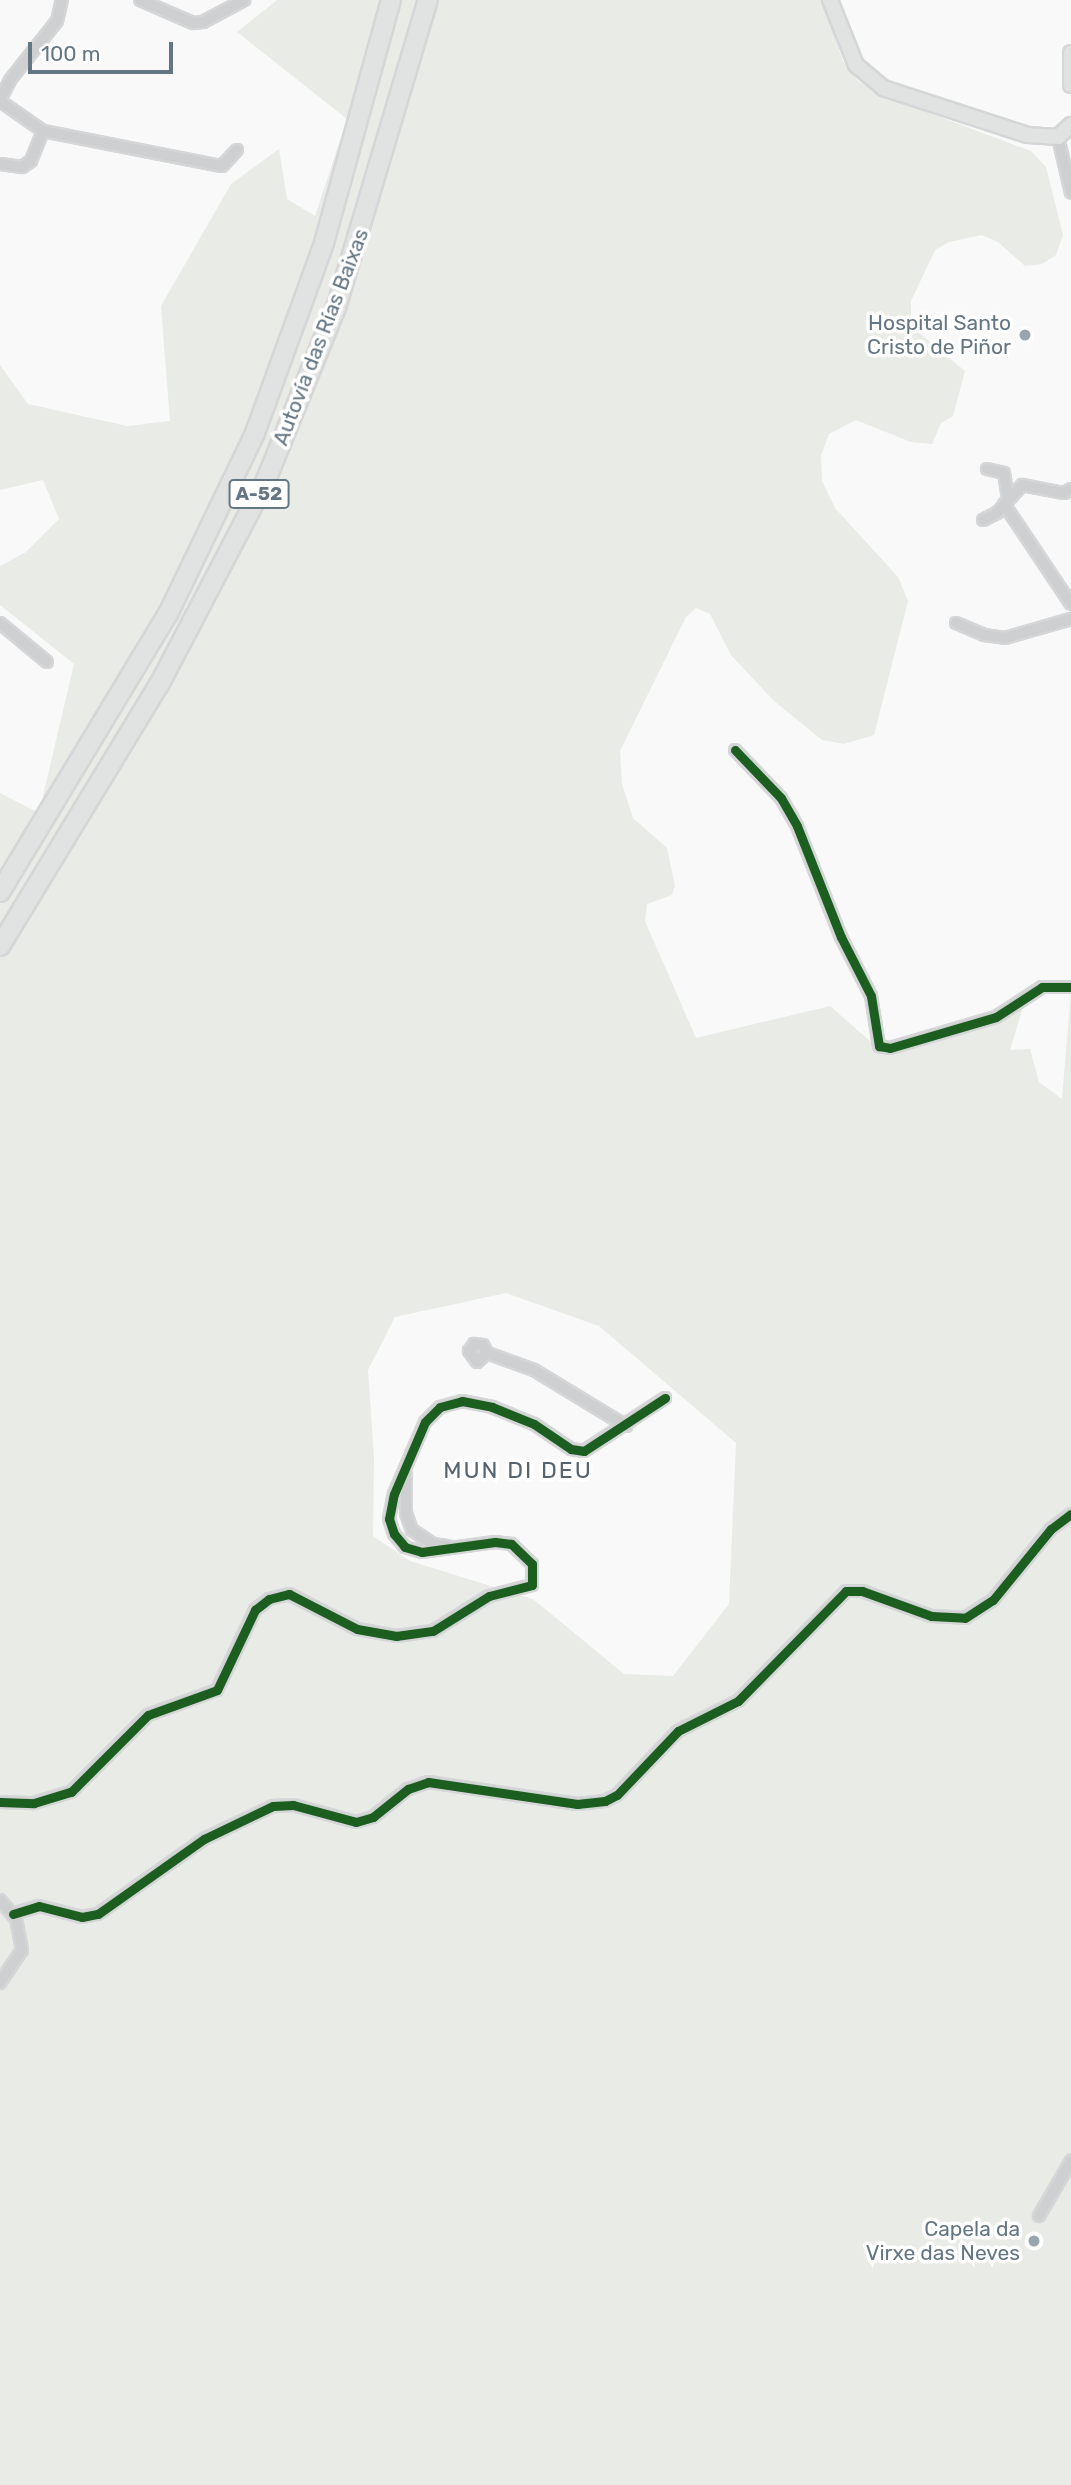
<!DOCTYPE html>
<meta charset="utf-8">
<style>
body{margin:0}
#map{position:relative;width:1071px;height:2485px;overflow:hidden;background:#f9f9f9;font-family:Rubik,sans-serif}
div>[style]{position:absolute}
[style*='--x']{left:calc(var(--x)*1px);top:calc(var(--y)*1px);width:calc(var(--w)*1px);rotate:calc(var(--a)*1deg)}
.green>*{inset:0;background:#e8ebe6}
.roads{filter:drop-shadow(2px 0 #d5d6d7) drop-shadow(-2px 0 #d5d6d7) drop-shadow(0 2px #d5d6d7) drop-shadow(0 -2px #d5d6d7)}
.street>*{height:10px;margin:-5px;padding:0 5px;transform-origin:5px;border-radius:5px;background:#cecfd0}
.secondary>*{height:14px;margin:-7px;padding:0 7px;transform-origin:7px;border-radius:7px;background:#e1e2e2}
.highway>*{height:18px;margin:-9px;padding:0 9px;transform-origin:9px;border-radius:9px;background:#e1e2e2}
.cycleway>*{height:9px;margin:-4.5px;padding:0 4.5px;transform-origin:4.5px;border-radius:4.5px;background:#1b5e20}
.dots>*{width:19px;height:19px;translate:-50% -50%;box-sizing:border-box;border:4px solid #fff;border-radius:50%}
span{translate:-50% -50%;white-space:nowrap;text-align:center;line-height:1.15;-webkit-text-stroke:7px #fff;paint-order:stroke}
.shield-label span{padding:2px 5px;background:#fff;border:2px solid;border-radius:5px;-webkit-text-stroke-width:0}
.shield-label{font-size:19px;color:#657683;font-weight:700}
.poi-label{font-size:21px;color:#657683}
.right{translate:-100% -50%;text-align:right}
.street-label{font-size:21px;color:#657683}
.neighbourhood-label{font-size:23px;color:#57646e;letter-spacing:2px}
.scale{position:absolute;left:28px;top:42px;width:145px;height:32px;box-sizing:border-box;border:4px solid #657683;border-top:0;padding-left:9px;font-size:21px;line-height:24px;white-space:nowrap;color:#657683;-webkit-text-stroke:5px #fff;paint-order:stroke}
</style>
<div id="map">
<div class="green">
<i style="clip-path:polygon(evenodd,277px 0,822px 0,843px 61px,858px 81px,884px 96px,1031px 151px,1046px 167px,1063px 235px,1056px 255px,1042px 264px,1025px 266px,998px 242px,982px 235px,949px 242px,935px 250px,911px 301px,911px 323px,917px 331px,965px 371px,953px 416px,941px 423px,932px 444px,911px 442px,856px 420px,829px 434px,821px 455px,822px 481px,835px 508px,898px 577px,908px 601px,874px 735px,844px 744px,822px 740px,774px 701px,731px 655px,710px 614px,696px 608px,686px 617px,620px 751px,622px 784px,633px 818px,667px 848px,675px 886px,672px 895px,647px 904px,645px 921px,696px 1038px,830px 1006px,886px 1055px,985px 1024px,1023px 1007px,1010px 1050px,1030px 1049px,1039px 1082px,1062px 1099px,1071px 991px,1071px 2485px,0 2485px,0 793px,39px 813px,74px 664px,0 605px,0 566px,26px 552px,59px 519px,43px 480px,0 490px,0 365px,28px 404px,127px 426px,170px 421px,161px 306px,231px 184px,279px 149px,287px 199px,315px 216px,347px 119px,237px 32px,277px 0,506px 1293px,599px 1326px,736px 1443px,729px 1604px,673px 1676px,624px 1674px,533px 1599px,410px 1561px,373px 1536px,374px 1458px,368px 1370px,395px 1317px,506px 1293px)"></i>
</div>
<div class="roads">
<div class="street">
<i style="--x:140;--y:0;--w:58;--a:23.5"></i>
<i style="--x:193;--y:23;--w:10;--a:-6"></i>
<i style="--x:203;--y:22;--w:47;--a:-28.2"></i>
<i style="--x:0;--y:100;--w:22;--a:-63"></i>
<i style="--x:10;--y:80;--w:75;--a:-51.5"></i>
<i style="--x:57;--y:21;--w:22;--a:-77"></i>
<i style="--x:0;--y:101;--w:52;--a:34.9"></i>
<i style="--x:43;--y:131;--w:32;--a:112"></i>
<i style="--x:31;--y:161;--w:11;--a:146"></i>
<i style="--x:22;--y:167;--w:22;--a:-172"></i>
<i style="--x:43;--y:131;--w:182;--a:11.1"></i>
<i style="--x:222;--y:166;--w:22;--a:-47"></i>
<i style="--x:1058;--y:137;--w:57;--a:76.9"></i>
<i style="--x:987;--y:469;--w:17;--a:13"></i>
<i style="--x:1004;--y:473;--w:26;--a:81"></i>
<i style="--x:1004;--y:504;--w:120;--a:56.2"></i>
<i style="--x:983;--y:520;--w:16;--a:-27"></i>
<i style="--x:997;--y:513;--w:38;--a:-48"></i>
<i style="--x:1022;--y:485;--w:43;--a:10.8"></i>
<i style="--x:1064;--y:493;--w:8;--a:-30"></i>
<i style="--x:0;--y:623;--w:61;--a:39.7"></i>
<i style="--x:956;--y:623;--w:30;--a:23"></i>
<i style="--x:984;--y:635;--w:21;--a:8"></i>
<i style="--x:1005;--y:638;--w:69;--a:-16.1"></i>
<i style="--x:735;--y:750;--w:66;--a:46.2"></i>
<i style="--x:781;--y:798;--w:32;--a:60"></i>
<i style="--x:797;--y:826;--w:119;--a:68.4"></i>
<i style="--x:841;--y:937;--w:66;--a:63"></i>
<i style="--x:871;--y:996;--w:51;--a:80.9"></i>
<i style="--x:879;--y:1046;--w:11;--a:10"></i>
<i style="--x:890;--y:1048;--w:110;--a:-16.3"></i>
<i style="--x:996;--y:1017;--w:55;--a:-33.1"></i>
<i style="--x:1042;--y:987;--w:29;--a:0"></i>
<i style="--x:487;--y:1353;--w:13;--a:138"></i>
<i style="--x:477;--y:1362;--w:14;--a:-126"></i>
<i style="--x:469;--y:1351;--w:9;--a:-54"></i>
<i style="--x:474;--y:1344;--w:9;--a:6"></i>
<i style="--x:483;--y:1345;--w:9;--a:63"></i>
<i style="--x:487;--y:1353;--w:50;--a:19.9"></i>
<i style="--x:534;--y:1370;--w:108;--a:31.3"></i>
<i style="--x:406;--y:1475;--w:38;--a:90"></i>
<i style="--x:406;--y:1513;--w:18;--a:71"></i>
<i style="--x:412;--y:1530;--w:25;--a:34"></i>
<i style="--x:433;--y:1544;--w:15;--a:8"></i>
<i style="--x:0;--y:1802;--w:34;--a:2"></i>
<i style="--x:34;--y:1803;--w:39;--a:-17"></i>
<i style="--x:71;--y:1792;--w:109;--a:-45"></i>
<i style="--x:148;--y:1715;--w:73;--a:-19.9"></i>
<i style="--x:217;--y:1690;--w:89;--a:-64.6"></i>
<i style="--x:255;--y:1610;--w:18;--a:-38"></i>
<i style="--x:269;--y:1599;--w:21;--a:-14"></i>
<i style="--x:289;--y:1594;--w:76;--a:27.2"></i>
<i style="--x:357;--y:1629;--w:40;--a:10"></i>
<i style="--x:396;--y:1636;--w:37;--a:-8"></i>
<i style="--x:433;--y:1631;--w:66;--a:-32"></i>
<i style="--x:489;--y:1596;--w:44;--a:-14.3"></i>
<i style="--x:532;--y:1585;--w:21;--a:-90"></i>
<i style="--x:532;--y:1564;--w:29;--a:-136"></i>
<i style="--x:511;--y:1544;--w:16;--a:-173"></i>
<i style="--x:495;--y:1542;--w:74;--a:172.2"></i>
<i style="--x:422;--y:1552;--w:18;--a:-164"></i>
<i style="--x:405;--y:1547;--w:17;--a:-130"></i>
<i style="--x:394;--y:1534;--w:16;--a:-108"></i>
<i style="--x:389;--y:1519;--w:25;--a:-79"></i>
<i style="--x:394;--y:1494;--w:78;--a:-66.7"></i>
<i style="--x:425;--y:1422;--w:21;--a:-45"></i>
<i style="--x:440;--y:1407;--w:23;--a:-15"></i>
<i style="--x:462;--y:1401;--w:31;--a:11"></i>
<i style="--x:492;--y:1407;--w:45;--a:22"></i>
<i style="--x:534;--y:1424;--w:45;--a:34"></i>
<i style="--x:571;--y:1449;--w:13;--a:9"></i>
<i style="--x:584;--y:1451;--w:97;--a:-33.2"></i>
<i style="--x:0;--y:1900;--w:25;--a:50"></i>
<i style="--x:16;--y:1919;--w:32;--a:79"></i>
<i style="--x:22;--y:1950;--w:40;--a:124"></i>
<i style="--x:13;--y:1914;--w:27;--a:-17"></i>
<i style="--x:39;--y:1906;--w:44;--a:14.3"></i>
<i style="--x:82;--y:1917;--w:16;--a:-11"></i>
<i style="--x:98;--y:1914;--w:130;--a:-35.3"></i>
<i style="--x:204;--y:1839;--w:76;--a:-25.6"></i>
<i style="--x:273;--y:1806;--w:20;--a:-3"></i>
<i style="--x:293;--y:1805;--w:65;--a:15.1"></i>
<i style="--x:356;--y:1822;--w:18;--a:-16"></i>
<i style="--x:373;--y:1817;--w:45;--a:-38.7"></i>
<i style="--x:408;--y:1789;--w:21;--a:-19"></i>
<i style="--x:428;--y:1782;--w:151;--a:8.4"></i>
<i style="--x:577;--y:1804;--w:28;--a:-6"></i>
<i style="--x:605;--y:1801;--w:13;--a:-27"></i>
<i style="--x:617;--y:1795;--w:88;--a:-46.4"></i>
<i style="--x:678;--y:1731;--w:67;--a:-26.6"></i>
<i style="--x:738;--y:1701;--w:154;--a:-45.5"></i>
<i style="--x:846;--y:1591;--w:16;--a:0"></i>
<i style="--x:862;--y:1591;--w:73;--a:19.9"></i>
<i style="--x:931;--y:1616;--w:34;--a:3"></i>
<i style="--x:965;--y:1618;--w:33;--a:-33"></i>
<i style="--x:993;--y:1600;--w:92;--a:-50.8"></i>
<i style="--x:1051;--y:1529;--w:25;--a:-37"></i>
<i style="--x:1039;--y:2216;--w:64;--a:-59.8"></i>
</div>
<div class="secondary">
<i style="--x:830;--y:0;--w:70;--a:68.2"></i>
<i style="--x:856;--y:65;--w:35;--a:40"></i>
<i style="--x:883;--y:88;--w:152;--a:18"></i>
<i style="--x:1028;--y:135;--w:30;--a:4"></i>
<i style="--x:1058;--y:137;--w:18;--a:-43"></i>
<i style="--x:1071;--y:53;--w:32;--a:90"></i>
</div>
<div class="highway">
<i style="--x:0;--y:892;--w:325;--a:-58.9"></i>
<i style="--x:168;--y:614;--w:201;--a:-64.3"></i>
<i style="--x:255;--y:433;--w:202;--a:-70"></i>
<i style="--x:324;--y:243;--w:252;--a:-74.6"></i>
<i style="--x:0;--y:946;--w:306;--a:-58.7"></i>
<i style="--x:159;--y:685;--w:231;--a:-62.4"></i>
<i style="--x:266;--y:480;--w:186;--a:-67.9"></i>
<i style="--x:336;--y:308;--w:321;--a:-73.4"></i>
</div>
</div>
<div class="cycleway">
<i style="--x:735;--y:750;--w:66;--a:46.2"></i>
<i style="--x:781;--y:798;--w:32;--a:60"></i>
<i style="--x:797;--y:826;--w:119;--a:68.4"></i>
<i style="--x:841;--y:937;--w:66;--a:63"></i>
<i style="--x:871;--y:996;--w:51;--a:80.9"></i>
<i style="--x:879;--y:1046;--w:11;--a:10"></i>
<i style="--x:890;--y:1048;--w:110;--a:-16.3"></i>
<i style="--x:996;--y:1017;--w:55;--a:-33.1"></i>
<i style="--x:1042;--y:987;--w:29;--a:0"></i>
<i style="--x:0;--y:1802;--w:34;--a:2"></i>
<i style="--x:34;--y:1803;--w:39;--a:-17"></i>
<i style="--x:71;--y:1792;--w:109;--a:-45"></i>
<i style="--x:148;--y:1715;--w:73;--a:-19.9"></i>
<i style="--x:217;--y:1690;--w:89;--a:-64.6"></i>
<i style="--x:255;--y:1610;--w:18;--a:-38"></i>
<i style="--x:269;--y:1599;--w:21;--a:-14"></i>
<i style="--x:289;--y:1594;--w:76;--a:27.2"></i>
<i style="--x:357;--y:1629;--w:40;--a:10"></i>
<i style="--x:396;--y:1636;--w:37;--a:-8"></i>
<i style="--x:433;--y:1631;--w:66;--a:-32"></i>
<i style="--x:489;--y:1596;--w:44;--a:-14.3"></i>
<i style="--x:532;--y:1585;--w:21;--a:-90"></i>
<i style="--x:532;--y:1564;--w:29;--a:-136"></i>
<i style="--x:511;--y:1544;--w:16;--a:-173"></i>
<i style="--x:495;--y:1542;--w:74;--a:172.2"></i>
<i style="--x:422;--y:1552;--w:18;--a:-164"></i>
<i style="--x:405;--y:1547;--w:17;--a:-130"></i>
<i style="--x:394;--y:1534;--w:16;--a:-108"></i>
<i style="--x:389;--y:1519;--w:25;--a:-79"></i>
<i style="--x:394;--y:1494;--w:78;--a:-66.7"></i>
<i style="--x:425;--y:1422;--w:21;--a:-45"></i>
<i style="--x:440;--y:1407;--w:23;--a:-15"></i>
<i style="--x:462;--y:1401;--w:31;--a:11"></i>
<i style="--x:492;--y:1407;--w:45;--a:22"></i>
<i style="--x:534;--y:1424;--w:45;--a:34"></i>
<i style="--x:571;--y:1449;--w:13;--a:9"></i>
<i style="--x:584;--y:1451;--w:97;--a:-33.2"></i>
<i style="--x:13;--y:1914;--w:27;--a:-17"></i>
<i style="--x:39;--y:1906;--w:44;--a:14.3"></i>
<i style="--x:82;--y:1917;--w:16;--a:-11"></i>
<i style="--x:98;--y:1914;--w:130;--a:-35.3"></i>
<i style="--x:204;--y:1839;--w:76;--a:-25.6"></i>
<i style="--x:273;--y:1806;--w:20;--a:-3"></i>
<i style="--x:293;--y:1805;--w:65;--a:15.1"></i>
<i style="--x:356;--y:1822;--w:18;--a:-16"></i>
<i style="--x:373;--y:1817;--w:45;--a:-38.7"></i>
<i style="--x:408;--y:1789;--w:21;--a:-19"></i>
<i style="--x:428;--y:1782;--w:151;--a:8.4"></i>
<i style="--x:577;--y:1804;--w:28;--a:-6"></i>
<i style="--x:605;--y:1801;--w:13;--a:-27"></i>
<i style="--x:617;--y:1795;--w:88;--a:-46.4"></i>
<i style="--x:678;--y:1731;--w:67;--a:-26.6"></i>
<i style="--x:738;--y:1701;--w:154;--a:-45.5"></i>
<i style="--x:846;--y:1591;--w:16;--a:0"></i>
<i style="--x:862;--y:1591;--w:73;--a:19.9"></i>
<i style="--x:931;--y:1616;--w:34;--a:3"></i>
<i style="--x:965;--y:1618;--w:33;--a:-33"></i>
<i style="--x:993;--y:1600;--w:92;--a:-50.8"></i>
<i style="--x:1051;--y:1529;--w:25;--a:-37"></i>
</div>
<div class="dots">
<i style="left:1025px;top:335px;background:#99a4ac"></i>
<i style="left:1034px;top:2241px;background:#99a4ac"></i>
</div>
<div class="shield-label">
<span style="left:259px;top:494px">A-52</span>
</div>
<div class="poi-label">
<span class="right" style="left:1011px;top:335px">Hospital Santo<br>Cristo de Piñor</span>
<span class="right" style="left:1020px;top:2241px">Capela da<br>Virxe das Neves</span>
</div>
<div class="street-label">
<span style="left:321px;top:337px;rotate:-69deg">Autovía das Rías Baixas</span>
</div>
<div class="neighbourhood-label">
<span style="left:518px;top:1470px">MUN DI DEU</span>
</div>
<div class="scale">100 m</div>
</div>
